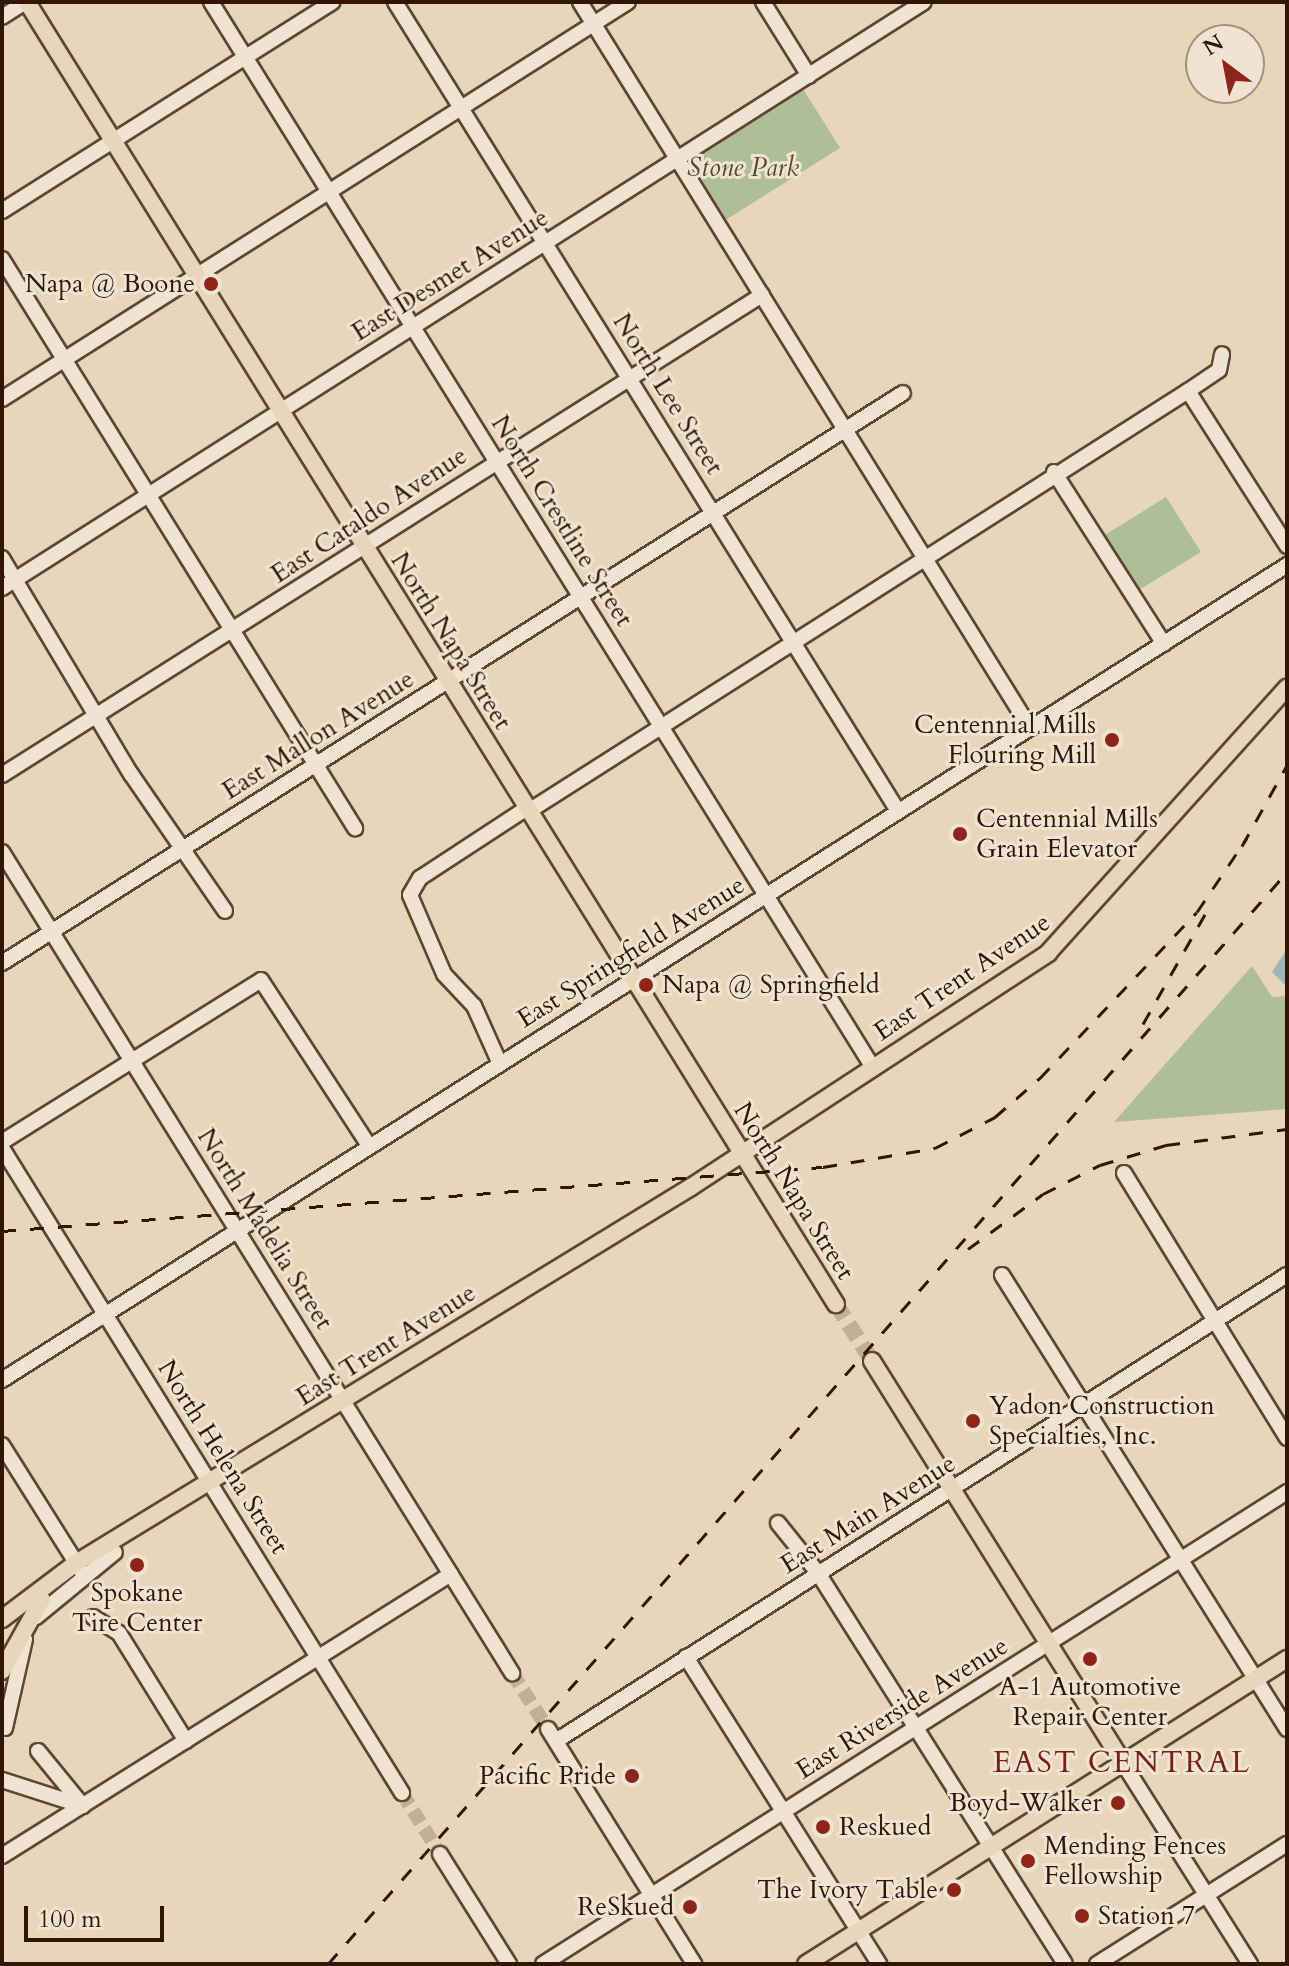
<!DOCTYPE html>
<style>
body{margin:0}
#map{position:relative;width:1289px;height:1966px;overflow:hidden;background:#e7d6b9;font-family:Cardo,serif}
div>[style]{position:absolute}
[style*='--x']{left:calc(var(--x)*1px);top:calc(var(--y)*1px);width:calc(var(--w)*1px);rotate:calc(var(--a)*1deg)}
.green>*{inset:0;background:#afbf95}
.water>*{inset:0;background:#9db6bb}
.minor-tunnel>*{height:14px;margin-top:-7px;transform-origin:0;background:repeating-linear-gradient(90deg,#c2b095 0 14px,transparent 0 21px)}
.major-tunnel>*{height:16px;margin-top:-8px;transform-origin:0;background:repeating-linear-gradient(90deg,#c2b095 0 16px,transparent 0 24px)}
.roads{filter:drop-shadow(2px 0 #5e4630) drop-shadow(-2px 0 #5e4630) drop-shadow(0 2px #5e4630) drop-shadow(0 -2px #5e4630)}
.minor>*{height:14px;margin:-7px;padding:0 7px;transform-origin:7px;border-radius:7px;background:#efe4d2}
.major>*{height:16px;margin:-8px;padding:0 8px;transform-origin:8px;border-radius:8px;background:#e7d6b9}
.rail>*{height:3px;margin-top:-1.5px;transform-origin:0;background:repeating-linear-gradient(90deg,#301603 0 14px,transparent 0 28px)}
.dots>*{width:22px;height:22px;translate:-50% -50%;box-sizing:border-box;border:4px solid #efe4d2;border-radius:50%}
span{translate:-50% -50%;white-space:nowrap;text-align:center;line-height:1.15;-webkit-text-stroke:6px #efe4d2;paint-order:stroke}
.park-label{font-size:26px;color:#56492f;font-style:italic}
.street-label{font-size:26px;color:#301603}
.poi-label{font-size:26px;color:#301603}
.right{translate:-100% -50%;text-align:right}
.left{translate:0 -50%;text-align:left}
.quarter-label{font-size:30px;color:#7a1f14;letter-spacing:2px}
.frame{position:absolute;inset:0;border:4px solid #301603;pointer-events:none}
.north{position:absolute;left:1185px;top:24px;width:80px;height:80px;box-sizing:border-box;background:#efe4d2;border:2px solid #a3927f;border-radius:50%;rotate:328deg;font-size:22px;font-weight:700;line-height:32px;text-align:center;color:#301603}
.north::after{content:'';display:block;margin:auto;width:28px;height:36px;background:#8f2418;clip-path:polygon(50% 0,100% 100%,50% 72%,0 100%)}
.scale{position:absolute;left:24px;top:1906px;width:140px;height:36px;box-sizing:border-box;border:4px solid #301603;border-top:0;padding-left:10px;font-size:24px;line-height:28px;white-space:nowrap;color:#301603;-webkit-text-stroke:6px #efe4d2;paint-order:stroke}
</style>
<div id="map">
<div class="green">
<i style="clip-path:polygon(803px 89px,840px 148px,724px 221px,692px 161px)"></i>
<i style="clip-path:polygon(1166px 497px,1201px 552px,1139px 590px,1105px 535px)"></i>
<i style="clip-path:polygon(1252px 966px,1272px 997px,1287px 996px,1287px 1109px,1114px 1122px)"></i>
</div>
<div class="water">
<i style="clip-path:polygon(1287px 949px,1287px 984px,1284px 984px,1272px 972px)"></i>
</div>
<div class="minor-tunnel">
<i style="--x:512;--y:1673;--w:67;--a:57.3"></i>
<i style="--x:402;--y:1793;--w:72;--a:58.1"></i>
</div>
<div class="major-tunnel">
<i style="--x:836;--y:1304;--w:67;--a:57.7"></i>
</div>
<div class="roads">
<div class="minor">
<i style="--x:211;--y:2;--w:1253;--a:58.15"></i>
<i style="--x:395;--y:2;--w:953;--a:58.13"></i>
<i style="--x:580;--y:2;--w:854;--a:58.21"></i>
<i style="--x:763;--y:2;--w:87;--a:58.1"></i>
<i style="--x:2;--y:17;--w:27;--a:-33"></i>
<i style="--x:2;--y:211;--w:391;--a:-32.3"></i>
<i style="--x:2;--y:259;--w:670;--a:58.19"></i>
<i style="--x:1188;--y:391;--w:184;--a:57.4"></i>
<i style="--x:2;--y:399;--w:741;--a:-32.38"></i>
<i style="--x:1054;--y:472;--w:204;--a:57.4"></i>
<i style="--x:2;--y:558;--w:252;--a:59.2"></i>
<i style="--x:131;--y:774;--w:166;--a:55.5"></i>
<i style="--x:2;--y:588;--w:1092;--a:-32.44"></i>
<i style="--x:2;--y:775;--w:899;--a:-32.28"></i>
<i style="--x:529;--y:811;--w:781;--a:-32.51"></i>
<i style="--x:1188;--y:391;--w:37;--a:-34"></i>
<i style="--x:1219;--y:370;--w:16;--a:-79"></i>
<i style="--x:2;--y:852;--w:967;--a:58.15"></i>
<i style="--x:2;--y:963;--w:1066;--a:-32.32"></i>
<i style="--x:500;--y:1064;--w:64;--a:-114.1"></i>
<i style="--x:474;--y:1006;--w:44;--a:-133.2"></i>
<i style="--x:444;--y:974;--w:86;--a:-113.3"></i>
<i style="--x:410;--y:895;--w:20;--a:-60"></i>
<i style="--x:420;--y:878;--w:128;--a:-33.2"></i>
<i style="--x:2;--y:1142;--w:305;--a:-32"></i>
<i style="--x:261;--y:980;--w:199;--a:56.9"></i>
<i style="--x:2;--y:1148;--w:759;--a:58.19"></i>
<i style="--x:1124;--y:1173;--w:311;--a:58.4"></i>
<i style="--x:1002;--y:1275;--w:536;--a:57.88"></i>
<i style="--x:2;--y:1380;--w:1522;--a:-32.38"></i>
<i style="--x:2;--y:1445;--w:150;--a:57.8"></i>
<i style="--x:778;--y:1523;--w:64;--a:51.3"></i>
<i style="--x:818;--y:1573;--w:462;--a:57.7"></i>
<i style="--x:36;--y:1617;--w:102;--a:-39.4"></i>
<i style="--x:93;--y:1617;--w:31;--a:32"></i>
<i style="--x:119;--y:1633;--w:127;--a:58.2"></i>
<i style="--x:686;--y:1657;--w:363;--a:57.8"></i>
<i style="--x:5;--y:1728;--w:91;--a:-77.3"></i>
<i style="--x:548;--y:1729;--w:277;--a:58.1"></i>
<i style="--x:556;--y:1741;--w:867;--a:-32.52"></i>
<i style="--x:38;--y:1751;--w:71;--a:50.7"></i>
<i style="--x:1123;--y:1763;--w:238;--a:57.7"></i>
<i style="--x:2;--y:1780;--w:85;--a:17.8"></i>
<i style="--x:440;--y:1854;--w:130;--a:57.9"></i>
<i style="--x:2;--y:1856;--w:530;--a:-32.13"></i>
<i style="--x:543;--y:1964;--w:881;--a:-32.39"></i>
<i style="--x:1097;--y:1964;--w:225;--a:-32.3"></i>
</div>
<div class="major">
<i style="--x:27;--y:2;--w:1533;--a:58.15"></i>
<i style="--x:872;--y:1361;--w:474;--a:58"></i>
<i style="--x:2;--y:1619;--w:93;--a:-37.1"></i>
<i style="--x:76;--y:1563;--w:721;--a:-31.44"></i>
<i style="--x:691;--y:1187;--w:427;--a:-33.2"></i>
<i style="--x:1048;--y:953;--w:357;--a:-48"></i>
<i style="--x:2;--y:1671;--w:82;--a:-60.9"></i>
<i style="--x:806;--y:1964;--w:570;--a:-32.38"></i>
</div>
</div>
<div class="rail">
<i style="--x:1242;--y:846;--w:93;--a:-60.9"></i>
<i style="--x:1143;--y:1024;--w:132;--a:-60.5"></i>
<i style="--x:2;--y:1231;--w:823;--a:-4.46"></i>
<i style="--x:823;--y:1167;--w:114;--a:-9.6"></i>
<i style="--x:935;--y:1148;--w:68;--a:-27.3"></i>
<i style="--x:995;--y:1117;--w:60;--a:-40.9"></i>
<i style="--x:1040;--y:1078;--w:228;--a:-46.6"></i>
<i style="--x:1197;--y:912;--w:89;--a:-56"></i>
<i style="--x:968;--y:1249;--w:93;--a:-36.3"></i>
<i style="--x:1043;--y:1194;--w:64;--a:-27"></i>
<i style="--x:1100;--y:1165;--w:69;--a:-16.9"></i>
<i style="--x:1166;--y:1145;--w:122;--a:-7.5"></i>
<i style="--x:328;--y:1964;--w:1453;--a:-48.71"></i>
</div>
<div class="dots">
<i style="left:211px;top:284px;background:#8f2418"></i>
<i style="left:1112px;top:740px;background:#8f2418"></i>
<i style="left:960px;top:834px;background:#8f2418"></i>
<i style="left:646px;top:985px;background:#8f2418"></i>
<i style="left:973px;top:1421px;background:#8f2418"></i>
<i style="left:137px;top:1565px;background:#8f2418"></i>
<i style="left:1090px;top:1659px;background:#8f2418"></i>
<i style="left:632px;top:1776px;background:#8f2418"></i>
<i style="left:1118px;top:1803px;background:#8f2418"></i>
<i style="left:823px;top:1827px;background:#8f2418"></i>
<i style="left:1028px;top:1861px;background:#8f2418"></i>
<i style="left:954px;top:1890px;background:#8f2418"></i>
<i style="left:690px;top:1907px;background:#8f2418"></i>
<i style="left:1082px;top:1916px;background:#8f2418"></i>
</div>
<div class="park-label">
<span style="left:743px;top:168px">Stone Park</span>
</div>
<div class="street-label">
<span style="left:450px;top:275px;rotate:-32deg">East Desmet Avenue</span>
<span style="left:668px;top:394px;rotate:58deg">North Lee Street</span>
<span style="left:369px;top:515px;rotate:-33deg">East Cataldo Avenue</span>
<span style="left:562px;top:521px;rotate:58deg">North Crestline Street</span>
<span style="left:451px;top:641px;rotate:58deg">North Napa Street</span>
<span style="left:318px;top:735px;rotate:-32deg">East Mallon Avenue</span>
<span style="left:631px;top:952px;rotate:-32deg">East Springfield Avenue</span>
<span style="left:962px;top:977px;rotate:-34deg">East Trent Avenue</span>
<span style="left:794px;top:1191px;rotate:58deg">North Napa Street</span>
<span style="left:265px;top:1229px;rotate:58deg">North Madelia Street</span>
<span style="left:386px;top:1345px;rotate:-32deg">East Trent Avenue</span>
<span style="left:223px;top:1457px;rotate:58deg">North Helena Street</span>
<span style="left:868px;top:1514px;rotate:-32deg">East Main Avenue</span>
<span style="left:902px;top:1708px;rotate:-32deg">East Riverside Avenue</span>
</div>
<div class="poi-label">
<span class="right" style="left:195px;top:284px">Napa @ Boone</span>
<span class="right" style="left:1096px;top:740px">Centennial Mills<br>Flouring Mill</span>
<span class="left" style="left:976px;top:834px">Centennial Mills<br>Grain Elevator</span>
<span class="left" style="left:662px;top:985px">Napa @ Springfield</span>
<span class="left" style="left:989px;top:1421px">Yadon Construction<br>Specialties, Inc.</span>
<span style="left:137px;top:1608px">Spokane<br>Tire Center</span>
<span style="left:1090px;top:1702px">A-1 Automotive<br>Repair Center</span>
<span class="right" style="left:616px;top:1776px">Pacific Pride</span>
<span class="right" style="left:1102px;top:1803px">Boyd-Walker</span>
<span class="left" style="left:839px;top:1827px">Reskued</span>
<span class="left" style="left:1044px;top:1861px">Mending Fences<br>Fellowship</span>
<span class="right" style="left:938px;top:1890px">The Ivory Table</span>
<span class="right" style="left:674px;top:1907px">ReSkued</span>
<span class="left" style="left:1098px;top:1916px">Station 7</span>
</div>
<div class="quarter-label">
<span style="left:1122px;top:1763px">EAST CENTRAL</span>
</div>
<div class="frame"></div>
<div class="north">N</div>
<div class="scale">100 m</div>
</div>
